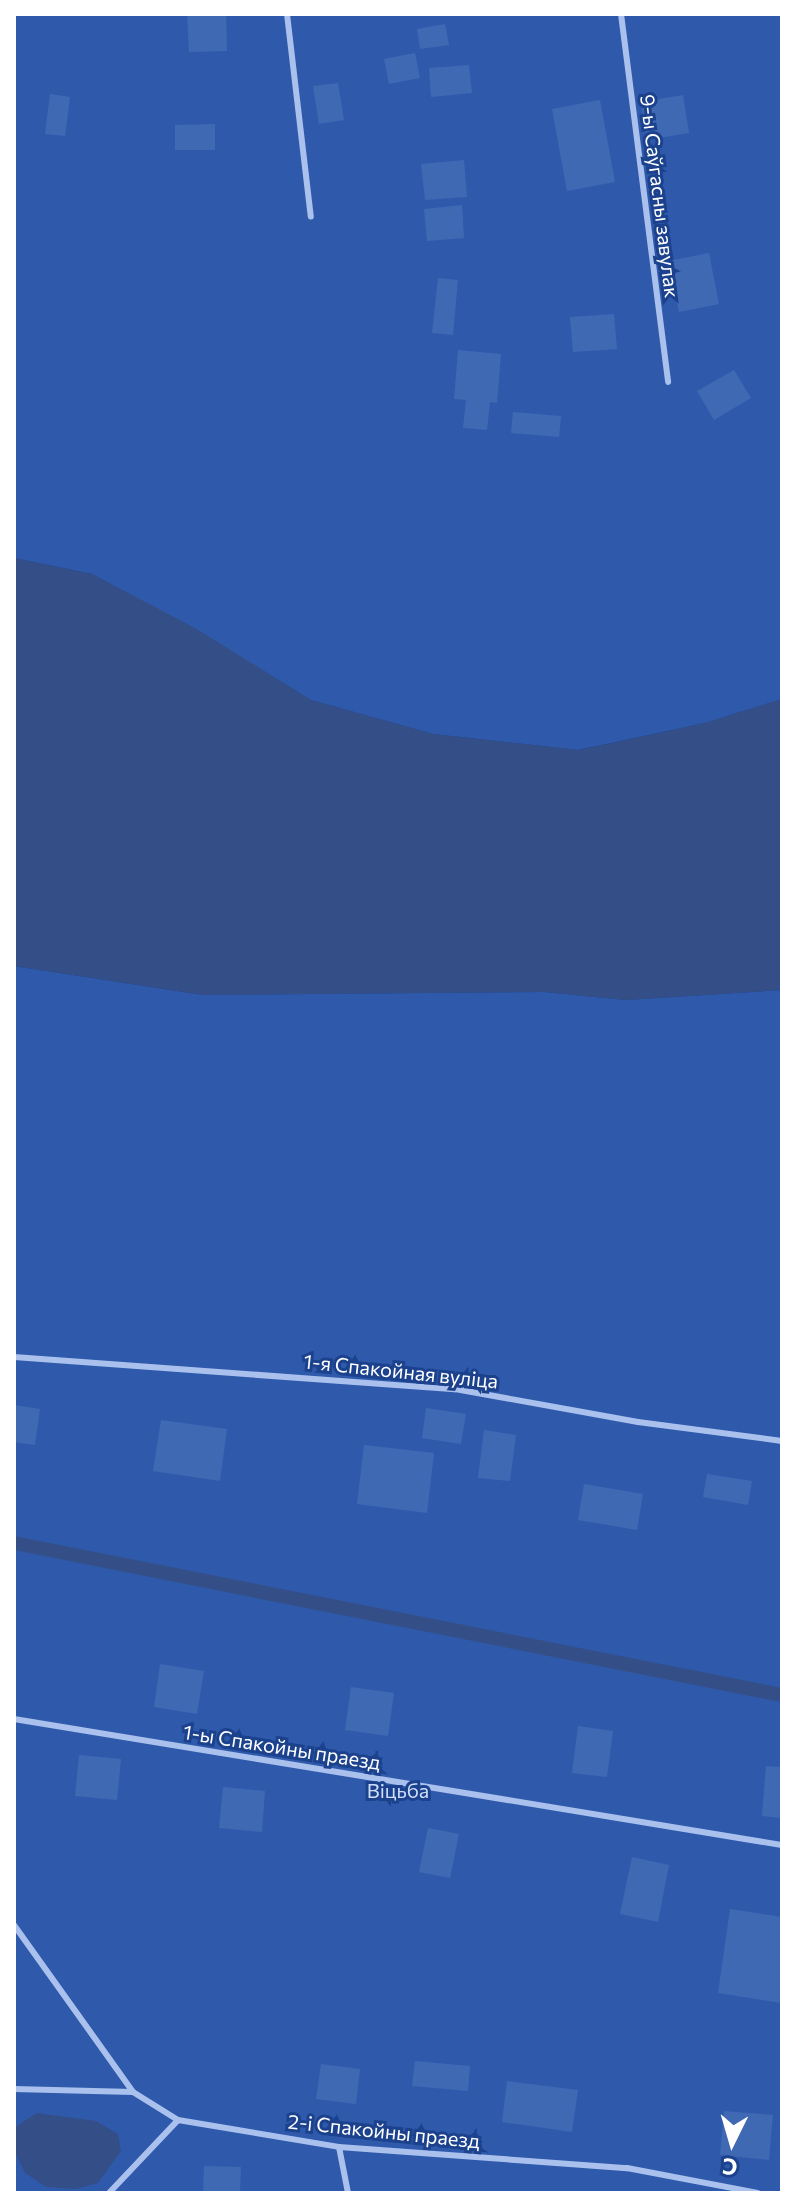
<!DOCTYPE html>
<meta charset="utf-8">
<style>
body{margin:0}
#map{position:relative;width:796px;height:2207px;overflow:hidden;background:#1c428e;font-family:Commissioner,sans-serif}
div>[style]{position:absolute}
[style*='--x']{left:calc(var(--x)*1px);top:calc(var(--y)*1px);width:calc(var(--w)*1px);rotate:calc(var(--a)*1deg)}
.green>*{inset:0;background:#2f5aac}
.water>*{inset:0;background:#344f87}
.stream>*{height:14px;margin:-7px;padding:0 7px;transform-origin:7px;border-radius:7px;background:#344f87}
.building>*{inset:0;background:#4069b4}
.service>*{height:6px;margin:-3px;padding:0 3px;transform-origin:3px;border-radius:3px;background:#aac1ed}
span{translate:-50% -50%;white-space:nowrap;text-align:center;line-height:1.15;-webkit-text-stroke:6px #1c428e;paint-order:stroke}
.street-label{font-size:20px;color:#fff}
.park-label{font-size:20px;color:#cfdefa}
.frame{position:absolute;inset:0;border:16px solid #fff;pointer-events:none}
.north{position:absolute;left:692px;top:2103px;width:80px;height:80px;-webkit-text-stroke:6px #1c428e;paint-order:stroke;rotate:185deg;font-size:22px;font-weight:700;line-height:32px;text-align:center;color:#fff}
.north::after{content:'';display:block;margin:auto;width:28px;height:36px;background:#fff;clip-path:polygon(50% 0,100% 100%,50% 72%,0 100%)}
</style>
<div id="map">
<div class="green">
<i style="clip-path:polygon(14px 14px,782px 14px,782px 699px,705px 723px,578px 750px,433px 734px,311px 700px,195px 629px,92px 574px,14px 558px)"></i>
<i style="clip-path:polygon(14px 966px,203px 995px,544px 992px,626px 1000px,782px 990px,782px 2193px,14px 2193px)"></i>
</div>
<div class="water">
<i style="clip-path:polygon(14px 558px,92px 574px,195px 628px,311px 700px,433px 734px,579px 750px,705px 723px,782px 699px,782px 990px,626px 1000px,544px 992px,203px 995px,14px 966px)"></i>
<i style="clip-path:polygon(37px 2113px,96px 2121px,118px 2134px,121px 2151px,98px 2183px,76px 2189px,46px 2187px,25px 2173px,14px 2151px,15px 2127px)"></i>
</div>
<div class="stream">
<i style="--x:14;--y:1543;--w:783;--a:11.2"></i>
</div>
<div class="building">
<i style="clip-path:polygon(187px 14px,226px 14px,227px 51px,189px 52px)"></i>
<i style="clip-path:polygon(445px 24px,449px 45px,420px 49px,417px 29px)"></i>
<i style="clip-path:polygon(415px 53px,420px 78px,389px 84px,384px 59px)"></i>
<i style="clip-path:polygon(469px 65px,472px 93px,431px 97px,429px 68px)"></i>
<i style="clip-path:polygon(338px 83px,344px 120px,319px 124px,313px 86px)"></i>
<i style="clip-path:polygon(50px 94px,70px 97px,65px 136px,45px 134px)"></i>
<i style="clip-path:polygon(683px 95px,689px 133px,647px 140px,641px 102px)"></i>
<i style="clip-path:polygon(600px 100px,615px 182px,567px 191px,552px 109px)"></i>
<i style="clip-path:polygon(215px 124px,215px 150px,175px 150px,175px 125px)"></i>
<i style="clip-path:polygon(464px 160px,467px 197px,425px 200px,421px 164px)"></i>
<i style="clip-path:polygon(462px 205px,464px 238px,427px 241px,424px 209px)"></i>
<i style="clip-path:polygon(709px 253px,719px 304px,679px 312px,669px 261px)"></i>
<i style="clip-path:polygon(438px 278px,458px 280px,453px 335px,432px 333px)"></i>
<i style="clip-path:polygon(614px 314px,617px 349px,573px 352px,570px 317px)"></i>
<i style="clip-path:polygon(458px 350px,501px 354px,497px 403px,490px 402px,487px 430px,463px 428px,466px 400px,454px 399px)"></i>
<i style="clip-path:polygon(734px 370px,751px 398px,714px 420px,697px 391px)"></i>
<i style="clip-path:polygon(513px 412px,561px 416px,559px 437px,511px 433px)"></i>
<i style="clip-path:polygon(14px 1405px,40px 1409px,35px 1445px,14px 1442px)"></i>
<i style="clip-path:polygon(426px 1408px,466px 1414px,461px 1444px,422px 1438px)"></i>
<i style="clip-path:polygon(161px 1420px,227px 1429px,220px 1481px,153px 1471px)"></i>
<i style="clip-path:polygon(484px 1430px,516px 1435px,510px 1481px,478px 1478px)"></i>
<i style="clip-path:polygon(364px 1445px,434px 1453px,427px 1513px,357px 1504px)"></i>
<i style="clip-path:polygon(707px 1474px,752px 1481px,748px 1505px,703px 1497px)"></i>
<i style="clip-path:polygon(584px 1484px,643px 1494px,637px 1530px,578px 1520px)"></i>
<i style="clip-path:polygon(160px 1664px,204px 1671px,197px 1714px,154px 1707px)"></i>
<i style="clip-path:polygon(351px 1687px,394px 1693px,388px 1736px,345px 1730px)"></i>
<i style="clip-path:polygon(578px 1726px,613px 1731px,607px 1777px,572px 1773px)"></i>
<i style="clip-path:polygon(79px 1755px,121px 1759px,117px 1800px,75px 1796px)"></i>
<i style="clip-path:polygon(766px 1766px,782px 1767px,782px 1818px,762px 1816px)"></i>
<i style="clip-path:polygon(223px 1787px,265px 1791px,262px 1832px,219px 1828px)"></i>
<i style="clip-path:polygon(428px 1828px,459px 1834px,450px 1878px,419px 1872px)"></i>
<i style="clip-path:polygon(632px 1857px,669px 1865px,658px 1922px,620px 1914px)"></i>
<i style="clip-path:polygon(730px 1909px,782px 1917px,782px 2003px,718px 1993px)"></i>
<i style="clip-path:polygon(415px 2061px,470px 2066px,468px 2091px,412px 2086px)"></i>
<i style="clip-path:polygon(321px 2064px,360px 2069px,356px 2104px,316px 2099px)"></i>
<i style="clip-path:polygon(507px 2081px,578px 2090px,572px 2132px,502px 2122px)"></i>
<i style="clip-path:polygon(724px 2111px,773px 2115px,769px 2160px,720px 2155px)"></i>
<i style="clip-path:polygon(204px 2166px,241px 2167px,240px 2193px,203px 2193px)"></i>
</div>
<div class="service">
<i style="--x:287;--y:14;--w:204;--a:83.3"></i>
<i style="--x:621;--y:14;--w:371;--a:82.7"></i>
<i style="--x:14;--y:1357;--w:442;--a:4.2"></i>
<i style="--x:455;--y:1389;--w:186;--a:10.2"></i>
<i style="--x:638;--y:1422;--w:145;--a:7.5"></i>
<i style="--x:14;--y:1719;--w:778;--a:9.32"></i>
<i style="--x:14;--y:1925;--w:205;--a:54.5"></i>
<i style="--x:14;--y:2089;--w:119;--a:1.4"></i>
<i style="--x:133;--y:2092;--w:53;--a:31.9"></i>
<i style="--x:178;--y:2120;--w:163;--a:9.5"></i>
<i style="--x:339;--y:2147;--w:289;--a:4.2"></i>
<i style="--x:627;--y:2168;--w:133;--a:10.8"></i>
<i style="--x:339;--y:2147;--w:47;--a:78.9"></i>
<i style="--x:109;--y:2193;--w:100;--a:-46.6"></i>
</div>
<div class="street-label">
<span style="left:660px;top:196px;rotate:83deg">9-ы Саўгасны завулак</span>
<span style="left:401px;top:1371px;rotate:6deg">1-я Спакойная вуліца</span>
<span style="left:282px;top:1747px;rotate:9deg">1-ы Спакойны праезд</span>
<span style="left:384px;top:2131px;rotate:6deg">2-і Спакойны праезд</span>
</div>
<div class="park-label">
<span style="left:398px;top:1790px">Віцьба</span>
</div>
<div class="frame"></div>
<div class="north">С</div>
</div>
